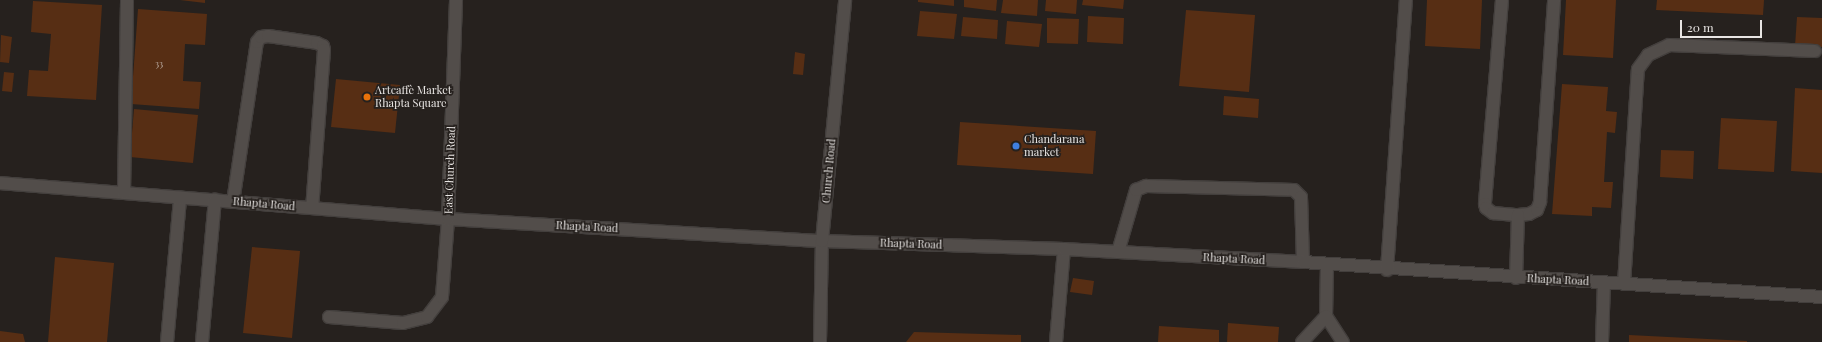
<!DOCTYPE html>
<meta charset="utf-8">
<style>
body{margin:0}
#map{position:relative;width:1822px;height:342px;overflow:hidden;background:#26211e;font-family:"Playfair Display",serif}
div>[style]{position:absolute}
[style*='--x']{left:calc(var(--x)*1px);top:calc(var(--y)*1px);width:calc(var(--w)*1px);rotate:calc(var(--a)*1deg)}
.building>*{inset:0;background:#572e14}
.roads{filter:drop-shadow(1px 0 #433f3d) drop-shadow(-1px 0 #433f3d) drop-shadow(0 1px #433f3d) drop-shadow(0 -1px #433f3d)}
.lane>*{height:12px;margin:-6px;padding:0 6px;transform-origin:6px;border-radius:6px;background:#524d4a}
.street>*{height:12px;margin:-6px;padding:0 6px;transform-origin:6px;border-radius:6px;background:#524d4a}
.dots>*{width:11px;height:11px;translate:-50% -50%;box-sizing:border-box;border:2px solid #26211e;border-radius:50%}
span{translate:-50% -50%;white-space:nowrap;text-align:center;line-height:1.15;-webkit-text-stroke:3.5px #26211e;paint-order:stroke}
.number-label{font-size:9px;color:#c4b7af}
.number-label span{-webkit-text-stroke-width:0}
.poi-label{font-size:11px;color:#e8e5e3}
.left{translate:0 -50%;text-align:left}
.street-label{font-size:11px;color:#e8e5e3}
.scale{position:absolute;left:1680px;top:20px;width:82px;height:18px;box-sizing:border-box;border:2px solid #e8e5e3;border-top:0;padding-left:5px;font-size:12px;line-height:14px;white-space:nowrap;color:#e8e5e3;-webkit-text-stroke:3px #26211e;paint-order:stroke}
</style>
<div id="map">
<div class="building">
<i style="clip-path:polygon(180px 0,205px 0,205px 3px)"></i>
<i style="clip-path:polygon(918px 0,954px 0,954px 6px,918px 2px)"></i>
<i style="clip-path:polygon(964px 0,997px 0,996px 11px,964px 7px)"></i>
<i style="clip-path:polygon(1003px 0,1038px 0,1037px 16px,1001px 13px)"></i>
<i style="clip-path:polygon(1046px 0,1077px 0,1076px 14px,1045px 11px)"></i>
<i style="clip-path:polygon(1083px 0,1124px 0,1123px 9px,1082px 5px)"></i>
<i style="clip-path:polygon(1427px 0,1482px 0,1480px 49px,1425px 46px)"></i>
<i style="clip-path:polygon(1566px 0,1616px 0,1613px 58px,1563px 55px)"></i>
<i style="clip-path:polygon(1657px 0,1764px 0,1763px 15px,1656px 10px)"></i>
<i style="clip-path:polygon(33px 1px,102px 5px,96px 100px,27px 96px,29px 70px,48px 71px,51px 34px,31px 32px)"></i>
<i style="clip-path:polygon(138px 9px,207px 14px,205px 45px,185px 44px,183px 81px,201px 82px,199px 109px,131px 104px)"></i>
<i style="clip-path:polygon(1186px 10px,1255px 15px,1249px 92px,1179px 86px)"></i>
<i style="clip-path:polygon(920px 11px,957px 14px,954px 39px,917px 36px)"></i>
<i style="clip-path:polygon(1088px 16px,1124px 18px,1123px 44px,1087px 42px)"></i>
<i style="clip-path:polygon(963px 17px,998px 20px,997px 39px,961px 36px)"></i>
<i style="clip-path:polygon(1797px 17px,1822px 18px,1822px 47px,1795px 46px)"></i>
<i style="clip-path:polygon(1047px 18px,1079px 19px,1078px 44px,1047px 43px)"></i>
<i style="clip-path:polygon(1007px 21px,1042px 24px,1039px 47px,1005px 44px)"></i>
<i style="clip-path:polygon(1px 35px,12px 37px,9px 63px,0 62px)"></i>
<i style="clip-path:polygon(795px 52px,805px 54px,803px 75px,793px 74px)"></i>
<i style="clip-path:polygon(4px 72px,14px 73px,12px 92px,2px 91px)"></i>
<i style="clip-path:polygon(336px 79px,400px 85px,395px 133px,331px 127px)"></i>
<i style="clip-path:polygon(1562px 84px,1608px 87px,1606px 111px,1617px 112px,1615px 133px,1607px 132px,1604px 182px,1613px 182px,1611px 208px,1592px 207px,1592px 216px,1552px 214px)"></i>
<i style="clip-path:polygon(1795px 88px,1822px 90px,1822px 173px,1791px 171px)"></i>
<i style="clip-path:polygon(1224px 96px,1259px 99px,1258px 118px,1223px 115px)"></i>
<i style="clip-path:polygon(134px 109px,198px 115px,193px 163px,130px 157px)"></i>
<i style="clip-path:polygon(1721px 118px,1777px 121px,1774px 172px,1718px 169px)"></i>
<i style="clip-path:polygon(960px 122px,1096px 131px,1093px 174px,957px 165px)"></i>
<i style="clip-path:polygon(1661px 150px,1694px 151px,1693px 179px,1660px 177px)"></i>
<i style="clip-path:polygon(252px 247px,300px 251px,292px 338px,243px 333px)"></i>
<i style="clip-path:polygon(55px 257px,114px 263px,107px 342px,48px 342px)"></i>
<i style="clip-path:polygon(1073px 278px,1094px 281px,1092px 295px,1070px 292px)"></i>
<i style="clip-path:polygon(1228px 323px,1279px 327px,1278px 342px,1227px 342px)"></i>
<i style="clip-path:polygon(1159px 326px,1219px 330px,1219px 342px,1158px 342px)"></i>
<i style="clip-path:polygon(0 331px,23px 334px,25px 342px,0 342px)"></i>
<i style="clip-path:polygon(914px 332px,1021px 335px,1021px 342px,906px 342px)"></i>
<i style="clip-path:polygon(1629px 335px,1747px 341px,1747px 342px,1629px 342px)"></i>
</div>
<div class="roads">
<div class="lane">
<i style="--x:1502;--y:0;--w:205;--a:94.8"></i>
<i style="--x:1485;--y:204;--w:4;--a:76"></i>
<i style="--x:1486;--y:208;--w:9;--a:36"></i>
<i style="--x:1493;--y:213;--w:25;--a:5"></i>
<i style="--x:1518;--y:215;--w:11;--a:-5"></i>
<i style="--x:1529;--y:214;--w:9;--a:-27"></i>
<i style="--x:1537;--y:210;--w:9;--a:-69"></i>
<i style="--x:1540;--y:202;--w:202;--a:-86"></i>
<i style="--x:233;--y:202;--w:162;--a:-81.5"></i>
<i style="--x:257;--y:42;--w:6;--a:-51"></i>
<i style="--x:261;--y:37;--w:7;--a:-8"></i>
<i style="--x:268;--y:36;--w:49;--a:8.1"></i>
<i style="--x:317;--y:43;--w:7;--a:27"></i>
<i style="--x:323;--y:46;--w:4;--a:76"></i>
<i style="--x:324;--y:50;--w:158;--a:94.3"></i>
<i style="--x:1118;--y:252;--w:65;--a:-73.8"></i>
<i style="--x:1136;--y:190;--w:11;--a:-22"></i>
<i style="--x:1146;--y:186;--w:148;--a:1.5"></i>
<i style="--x:1294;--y:190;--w:10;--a:45"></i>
<i style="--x:1301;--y:197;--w:65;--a:88.2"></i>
<i style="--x:1327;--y:265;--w:51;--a:91.1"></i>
<i style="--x:1326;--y:316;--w:31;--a:57"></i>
<i style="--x:1516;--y:278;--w:63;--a:-88.2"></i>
<i style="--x:1624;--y:284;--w:215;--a:-86.3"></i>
<i style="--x:1638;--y:69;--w:17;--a:-54"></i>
<i style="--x:1648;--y:55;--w:23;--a:-25"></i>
<i style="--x:1669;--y:45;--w:146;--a:2.4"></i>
<i style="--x:329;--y:317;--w:74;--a:4.6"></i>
<i style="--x:403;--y:323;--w:25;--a:-14"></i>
<i style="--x:427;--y:317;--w:25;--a:-53"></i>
<i style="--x:442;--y:297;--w:78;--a:-85.6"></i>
<i style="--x:167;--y:342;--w:145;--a:-84.8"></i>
<i style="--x:1056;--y:342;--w:93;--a:-85.1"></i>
<i style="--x:1302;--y:342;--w:35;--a:-47"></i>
<i style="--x:1602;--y:342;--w:59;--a:-88.1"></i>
</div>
<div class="street">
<i style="--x:0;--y:183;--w:449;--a:4.6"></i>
<i style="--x:448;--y:219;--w:375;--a:3.4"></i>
<i style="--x:822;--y:241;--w:242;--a:1.9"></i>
<i style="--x:1064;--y:249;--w:239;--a:3.1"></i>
<i style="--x:1303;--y:262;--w:520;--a:3.86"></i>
<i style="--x:124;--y:193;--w:193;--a:-89.1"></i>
<i style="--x:448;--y:219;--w:219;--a:-87.9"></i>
<i style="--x:1387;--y:270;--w:271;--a:-86"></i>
<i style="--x:202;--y:342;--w:143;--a:-84.8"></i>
<i style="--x:820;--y:342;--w:101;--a:-88.9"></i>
<i style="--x:822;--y:241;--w:242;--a:-84.5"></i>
</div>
</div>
<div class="dots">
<i style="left:367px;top:97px;background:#e8710a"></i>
<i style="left:1016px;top:146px;background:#3f7fe0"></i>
</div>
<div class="number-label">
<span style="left:159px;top:63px">33</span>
</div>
<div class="poi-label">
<span class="left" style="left:375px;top:97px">Artcaffè Market<br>Rhapta Square</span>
<span class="left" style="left:1024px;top:146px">Chandarana<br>market</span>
</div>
<div class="street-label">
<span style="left:450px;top:170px;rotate:-88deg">East Church Road</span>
<span style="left:829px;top:171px;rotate:-85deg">Church Road</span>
<span style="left:264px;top:204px;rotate:5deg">Rhapta Road</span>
<span style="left:587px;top:227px;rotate:3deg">Rhapta Road</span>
<span style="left:911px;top:244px;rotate:2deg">Rhapta Road</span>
<span style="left:1234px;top:259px;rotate:3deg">Rhapta Road</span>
<span style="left:1558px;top:280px;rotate:3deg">Rhapta Road</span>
</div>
<div class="scale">20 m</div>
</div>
